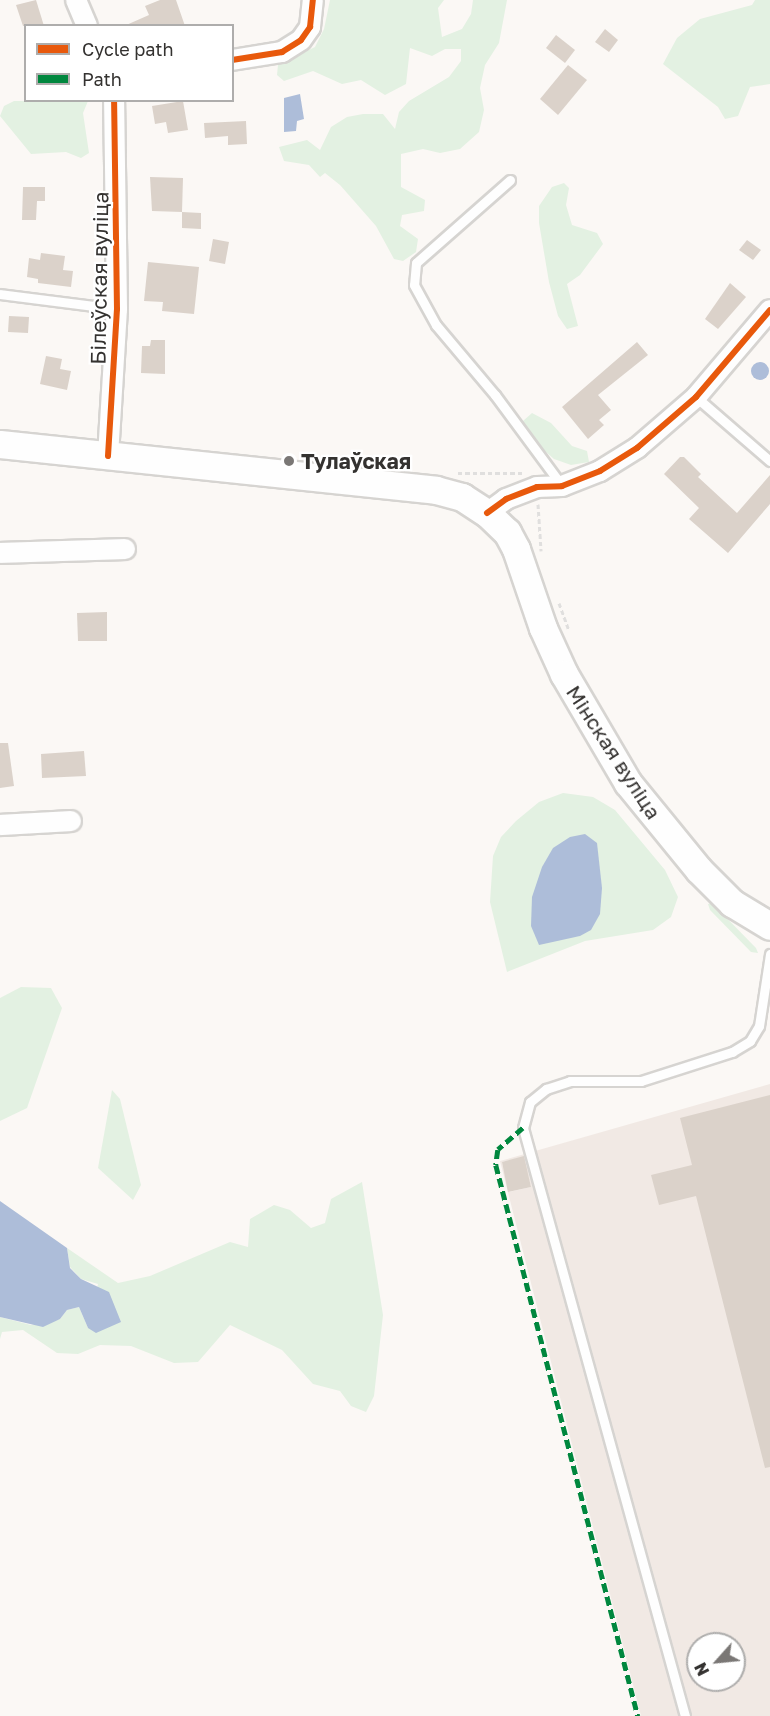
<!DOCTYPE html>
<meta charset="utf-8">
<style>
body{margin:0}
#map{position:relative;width:770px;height:1716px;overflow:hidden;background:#fbf8f5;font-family:"Golos Text",sans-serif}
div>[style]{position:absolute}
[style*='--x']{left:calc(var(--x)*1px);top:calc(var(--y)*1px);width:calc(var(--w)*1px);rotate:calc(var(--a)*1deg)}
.built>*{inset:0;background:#f1e9e4}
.green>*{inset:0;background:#e3f1e2}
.water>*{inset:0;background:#adbdd9}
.round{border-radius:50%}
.building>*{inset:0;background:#dbd2ca}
.path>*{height:3px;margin-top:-1.5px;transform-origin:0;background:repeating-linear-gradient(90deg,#e0dfde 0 4.5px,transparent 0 7.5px)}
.roads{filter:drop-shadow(2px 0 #d6d4d1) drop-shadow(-2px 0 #d6d4d1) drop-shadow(0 2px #d6d4d1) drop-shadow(0 -2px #d6d4d1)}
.service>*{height:9px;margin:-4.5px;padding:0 4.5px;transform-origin:4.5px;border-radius:4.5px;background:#fefefe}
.minor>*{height:20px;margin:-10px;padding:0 10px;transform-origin:10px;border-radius:10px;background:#fefefe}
.secondary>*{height:27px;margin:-13.5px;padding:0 13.5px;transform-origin:13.5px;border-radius:13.5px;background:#fefefe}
.quiet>*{height:4.5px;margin-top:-2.25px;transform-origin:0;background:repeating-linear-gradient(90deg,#00873e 0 9px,transparent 0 13.5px)}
.cycleway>*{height:6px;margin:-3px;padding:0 3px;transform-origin:3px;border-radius:3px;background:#e8590c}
.dots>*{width:16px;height:16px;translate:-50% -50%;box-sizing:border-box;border:3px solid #fff;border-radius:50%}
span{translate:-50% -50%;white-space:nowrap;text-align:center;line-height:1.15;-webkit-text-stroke:4.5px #fff;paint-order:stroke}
.street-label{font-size:21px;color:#343230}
.poi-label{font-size:21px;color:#343230;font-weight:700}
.left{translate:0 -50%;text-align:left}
.legend{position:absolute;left:24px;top:24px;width:210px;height:78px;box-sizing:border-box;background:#fff;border:2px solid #aeadac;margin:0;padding:8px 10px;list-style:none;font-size:18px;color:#343230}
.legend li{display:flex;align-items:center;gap:12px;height:30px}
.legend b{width:30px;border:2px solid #aeadac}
.north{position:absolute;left:686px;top:1632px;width:60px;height:60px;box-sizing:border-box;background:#fff;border:2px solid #aeadac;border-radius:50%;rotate:243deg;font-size:16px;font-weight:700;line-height:24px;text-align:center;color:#343230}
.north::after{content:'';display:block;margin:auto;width:21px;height:27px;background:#7a7775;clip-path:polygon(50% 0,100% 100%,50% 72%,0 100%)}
</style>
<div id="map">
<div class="built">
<i style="clip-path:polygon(evenodd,770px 1084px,770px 1716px,641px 1716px,500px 1161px,770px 1084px,523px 1157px,531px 1187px,509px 1192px,502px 1162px,523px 1157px,770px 1084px,698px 1644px,734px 1644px,734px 1680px,698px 1680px,698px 1644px)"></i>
</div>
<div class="green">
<i style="clip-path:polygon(330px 0,444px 0,438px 8px,442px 37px,462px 29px,471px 14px,473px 0,507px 0,499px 43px,485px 65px,480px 88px,484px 110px,479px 132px,460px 149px,440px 153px,423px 149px,401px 154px,401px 187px,425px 200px,424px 211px,402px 215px,400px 226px,418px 239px,416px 252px,403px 261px,394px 259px,376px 226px,340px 185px,325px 173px,320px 177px,309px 165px,284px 161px,279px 147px,307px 140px,320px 150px,331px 127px,347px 117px,363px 114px,383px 114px,395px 129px,399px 112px,409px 101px,449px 77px,461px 61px,461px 49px,445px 49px,432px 56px,410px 48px,406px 84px,385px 95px,361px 80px,342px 84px,313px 71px,284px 81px,277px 75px,278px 65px,315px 47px,324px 29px)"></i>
<i style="clip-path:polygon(755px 0,770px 0,770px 84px,750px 87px,738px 116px,725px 119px,718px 107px,663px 64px,677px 38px,700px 19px,752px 5px)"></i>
<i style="clip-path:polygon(14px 101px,88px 101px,83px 113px,89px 153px,81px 158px,66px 152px,31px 154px,0 116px,4px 106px)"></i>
<i style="clip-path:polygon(564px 183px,569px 188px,566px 205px,572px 225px,597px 233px,603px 244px,580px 275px,567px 284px,578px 326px,567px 329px,558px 316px,549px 282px,539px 223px,539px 206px,552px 187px)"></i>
<i style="clip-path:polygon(532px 413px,551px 423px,572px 446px,587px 451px,589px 462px,571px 465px,554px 459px,531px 439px,523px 421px)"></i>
<i style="clip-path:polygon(evenodd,563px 793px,593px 797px,615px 810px,665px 870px,678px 897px,671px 917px,653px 930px,585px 941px,507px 972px,490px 902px,493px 856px,501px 837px,516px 821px,539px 802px,563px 793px,532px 897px,580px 936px,560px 938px,532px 897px)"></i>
<i style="clip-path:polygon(712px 903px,756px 948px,758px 953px,751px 952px,710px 910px,708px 904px)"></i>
<i style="clip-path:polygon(21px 987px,51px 988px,62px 1008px,27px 1108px,0 1121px,0 998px)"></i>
<i style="clip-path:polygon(112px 1090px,120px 1099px,141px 1185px,133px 1200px,98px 1168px)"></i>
<i style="clip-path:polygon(362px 1182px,383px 1315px,374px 1396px,366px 1412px,351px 1406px,340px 1391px,313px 1384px,282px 1350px,230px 1325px,198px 1362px,174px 1363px,131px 1346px,100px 1345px,78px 1354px,57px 1353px,23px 1330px,2px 1332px,0 1339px,0 1317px,31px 1325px,60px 1319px,67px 1310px,79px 1307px,88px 1328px,98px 1284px,81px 1279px,70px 1267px,67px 1248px,118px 1283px,150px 1276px,230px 1242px,248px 1247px,250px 1219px,274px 1205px,290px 1210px,311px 1228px,325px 1223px,331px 1199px)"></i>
</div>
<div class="water">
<i style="clip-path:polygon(300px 94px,304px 119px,297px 121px,296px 131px,284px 132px,284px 98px)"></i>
<i class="round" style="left:751px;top:362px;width:18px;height:18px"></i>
<i style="clip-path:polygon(585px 834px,597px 843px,602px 888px,600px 914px,591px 930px,580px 936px,539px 945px,531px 926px,532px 897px,542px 867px,553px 848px,570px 837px)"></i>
<i style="clip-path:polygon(0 1201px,67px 1248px,70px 1268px,81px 1279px,109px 1292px,121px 1322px,96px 1333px,88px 1328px,79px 1307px,67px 1310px,60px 1319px,43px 1327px,0 1317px)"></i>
</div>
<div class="building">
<i style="clip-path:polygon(36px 0,44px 26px,23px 26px,16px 5px)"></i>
<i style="clip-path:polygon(160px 0,176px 0,185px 26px,124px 26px,149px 15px,145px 6px)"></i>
<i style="clip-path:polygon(605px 29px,618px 40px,609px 52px,595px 42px)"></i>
<i style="clip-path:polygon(556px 35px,575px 50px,565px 63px,546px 48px)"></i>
<i style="clip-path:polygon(568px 65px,587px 80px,558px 115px,540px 99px)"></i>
<i style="clip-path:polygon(183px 101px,188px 130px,168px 133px,166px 122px,155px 124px,152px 106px)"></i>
<i style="clip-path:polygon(246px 121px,247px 144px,228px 145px,228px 136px,205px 138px,204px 123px)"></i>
<i style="clip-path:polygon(150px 177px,183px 178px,182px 212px,152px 211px)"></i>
<i style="clip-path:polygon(23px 187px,45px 187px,45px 201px,37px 201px,36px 220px,22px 220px)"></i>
<i style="clip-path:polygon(182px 212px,201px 213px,201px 229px,182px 228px)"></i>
<i style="clip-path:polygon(213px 239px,229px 242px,225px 264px,209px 261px)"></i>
<i style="clip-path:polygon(747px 240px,761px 250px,753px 260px,739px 250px)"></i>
<i style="clip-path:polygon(41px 253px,65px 256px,63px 270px,73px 271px,71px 287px,38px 283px,38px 279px,27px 277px,29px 258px,40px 260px)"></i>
<i style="clip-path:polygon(148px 262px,199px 267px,194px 314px,162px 311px,163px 302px,144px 301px)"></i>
<i style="clip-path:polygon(730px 283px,746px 297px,718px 329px,705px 319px)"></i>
<i style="clip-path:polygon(9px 316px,29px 317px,28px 333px,8px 332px)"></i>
<i style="clip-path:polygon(151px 340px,165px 340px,165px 374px,141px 373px,142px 346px,150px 346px)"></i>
<i style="clip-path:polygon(637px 342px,648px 355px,598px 395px,611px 410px,599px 420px,604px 425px,588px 439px,562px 407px)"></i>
<i style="clip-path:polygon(46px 356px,62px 359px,60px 369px,71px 371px,67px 390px,40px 384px)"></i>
<i style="clip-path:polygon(680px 457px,684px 457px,701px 474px,698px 477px,737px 513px,770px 475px,770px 504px,728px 553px,689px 519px,699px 508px,664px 474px)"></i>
<i style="clip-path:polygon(107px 612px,107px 641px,78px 641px,77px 613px)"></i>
<i style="clip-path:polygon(0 743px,8px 743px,14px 786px,0 788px)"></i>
<i style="clip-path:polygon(84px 751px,86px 776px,42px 778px,41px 754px)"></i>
<i style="clip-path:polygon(770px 1095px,770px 1467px,765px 1468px,696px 1196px,659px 1205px,651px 1175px,692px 1165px,680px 1118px)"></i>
<i style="clip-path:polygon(524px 1156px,531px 1187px,508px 1192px,502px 1162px)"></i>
</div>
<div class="path">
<i style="--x:458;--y:473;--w:66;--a:0"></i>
<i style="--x:538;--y:504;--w:47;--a:86.3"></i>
<i style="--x:559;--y:603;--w:29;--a:70"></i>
</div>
<div class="roads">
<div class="service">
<i style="--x:510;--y:180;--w:125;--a:138.6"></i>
<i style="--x:416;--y:263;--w:22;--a:95"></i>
<i style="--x:414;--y:285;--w:46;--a:61.2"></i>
<i style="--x:436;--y:325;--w:92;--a:49.9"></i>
<i style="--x:495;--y:395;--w:113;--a:53.6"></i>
<i style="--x:0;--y:294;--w:118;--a:7.3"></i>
<i style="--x:696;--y:397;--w:98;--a:40.9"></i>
<i style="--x:685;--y:1716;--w:610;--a:-105.4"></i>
<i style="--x:523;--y:1128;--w:27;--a:-75"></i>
<i style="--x:530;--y:1102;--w:21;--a:-39"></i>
<i style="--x:546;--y:1089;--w:25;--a:-18"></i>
<i style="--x:570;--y:1081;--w:71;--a:0"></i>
<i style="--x:641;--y:1081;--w:96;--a:-17.7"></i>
<i style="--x:732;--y:1052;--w:21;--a:-31"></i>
<i style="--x:750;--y:1041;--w:17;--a:-59"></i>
<i style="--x:759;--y:1026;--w:73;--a:-81.3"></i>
</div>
<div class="minor">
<i style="--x:76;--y:0;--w:28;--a:67"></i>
<i style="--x:232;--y:60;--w:51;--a:-9.1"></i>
<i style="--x:282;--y:52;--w:22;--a:-32"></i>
<i style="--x:301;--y:40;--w:16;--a:-55"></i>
<i style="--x:310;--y:27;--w:27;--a:-84"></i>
<i style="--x:108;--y:456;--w:147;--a:-86.5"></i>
<i style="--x:117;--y:309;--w:209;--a:-90.8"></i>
<i style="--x:487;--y:513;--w:24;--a:-36"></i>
<i style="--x:506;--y:499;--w:33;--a:-21"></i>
<i style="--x:537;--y:487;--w:25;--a:-2"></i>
<i style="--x:562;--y:486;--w:41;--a:-21.5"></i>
<i style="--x:600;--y:471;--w:44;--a:-31.9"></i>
<i style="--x:637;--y:448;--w:78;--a:-40.8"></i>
<i style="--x:696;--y:397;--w:114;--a:-49.6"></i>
<i style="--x:0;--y:553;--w:125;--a:-1.8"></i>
<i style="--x:0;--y:825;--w:71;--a:-3.2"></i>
</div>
<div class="secondary">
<i style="--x:0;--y:444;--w:438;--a:6"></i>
<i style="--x:436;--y:490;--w:27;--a:15"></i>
<i style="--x:462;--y:497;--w:30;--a:33"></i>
<i style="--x:487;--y:513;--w:28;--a:44"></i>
<i style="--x:507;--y:532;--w:19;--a:62"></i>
<i style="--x:516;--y:549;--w:83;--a:71.1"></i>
<i style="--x:543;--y:628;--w:51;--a:65.5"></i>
<i style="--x:564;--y:674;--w:126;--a:59.6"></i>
<i style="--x:628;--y:783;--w:112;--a:50.8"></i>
<i style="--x:699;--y:870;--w:47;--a:45"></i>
<i style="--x:732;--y:903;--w:44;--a:31.2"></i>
</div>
</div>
<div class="quiet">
<i style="--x:523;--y:1128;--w:33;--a:139"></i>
<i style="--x:498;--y:1150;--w:15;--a:98"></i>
<i style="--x:496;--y:1165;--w:569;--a:75.55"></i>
</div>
<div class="cycleway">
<i style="--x:232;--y:60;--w:51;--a:-9.1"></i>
<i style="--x:282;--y:52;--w:22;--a:-32"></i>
<i style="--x:301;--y:40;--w:16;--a:-55"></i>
<i style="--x:310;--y:27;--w:27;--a:-84"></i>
<i style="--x:108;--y:456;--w:147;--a:-86.5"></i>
<i style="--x:117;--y:309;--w:209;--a:-90.8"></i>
<i style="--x:487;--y:513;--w:24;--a:-36"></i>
<i style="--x:506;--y:499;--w:33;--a:-21"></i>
<i style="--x:537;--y:487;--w:25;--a:-2"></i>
<i style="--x:562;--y:486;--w:41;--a:-21.5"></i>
<i style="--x:600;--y:471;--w:44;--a:-31.9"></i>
<i style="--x:637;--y:448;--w:78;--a:-40.8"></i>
<i style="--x:696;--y:397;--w:114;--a:-49.6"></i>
</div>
<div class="dots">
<i style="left:289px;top:461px;background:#7a7775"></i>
</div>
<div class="street-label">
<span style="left:99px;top:278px;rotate:-89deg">Білеўская вуліца</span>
<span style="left:614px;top:752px;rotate:57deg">Мінская вуліца</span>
</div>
<div class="poi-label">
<span class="left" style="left:301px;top:461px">Тулаўская</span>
</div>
<ul class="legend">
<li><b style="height:8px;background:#e8590c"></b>Cycle path</li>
<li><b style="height:8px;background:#00873e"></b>Path</li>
</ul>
<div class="north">N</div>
</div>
